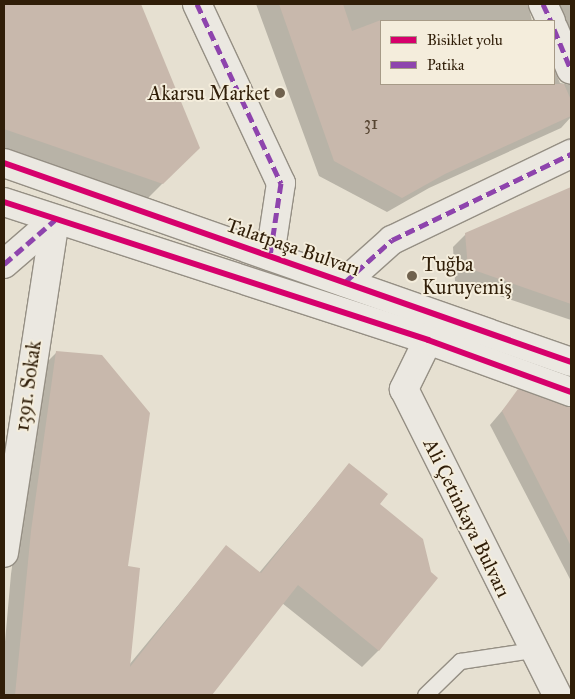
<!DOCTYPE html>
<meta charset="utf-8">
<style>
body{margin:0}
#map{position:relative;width:575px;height:699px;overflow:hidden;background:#e6e0d1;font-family:"IM FELL Great Primer",serif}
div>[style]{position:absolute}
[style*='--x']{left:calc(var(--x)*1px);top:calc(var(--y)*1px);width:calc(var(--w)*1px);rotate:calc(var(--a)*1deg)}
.shadow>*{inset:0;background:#0003}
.building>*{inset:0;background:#c8b8ac}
.roads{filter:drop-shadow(1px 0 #958f84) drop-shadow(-1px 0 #958f84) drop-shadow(0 1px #958f84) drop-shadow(0 -1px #958f84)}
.lane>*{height:15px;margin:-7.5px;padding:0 7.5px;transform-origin:7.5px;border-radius:7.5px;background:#ebe8e1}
.street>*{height:28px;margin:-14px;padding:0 14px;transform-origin:14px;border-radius:14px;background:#ebe8e1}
.secondary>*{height:28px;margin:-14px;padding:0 14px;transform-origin:14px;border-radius:14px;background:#ebe8e1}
.quiet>*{height:5px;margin-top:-2.5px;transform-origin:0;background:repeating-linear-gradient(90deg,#8e44ad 0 10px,transparent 0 15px)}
.cycleway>*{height:6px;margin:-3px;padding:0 3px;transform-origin:3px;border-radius:3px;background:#d6006c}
.dots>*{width:14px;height:14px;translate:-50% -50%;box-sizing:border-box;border:2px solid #f4eddc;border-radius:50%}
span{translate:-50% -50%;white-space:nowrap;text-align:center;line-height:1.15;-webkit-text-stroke:4px #f4eddc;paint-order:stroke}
.number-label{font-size:18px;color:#564431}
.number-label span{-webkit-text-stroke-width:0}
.poi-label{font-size:20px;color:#301e08}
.right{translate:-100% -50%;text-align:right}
.left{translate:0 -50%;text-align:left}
.street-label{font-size:20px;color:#301e08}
.frame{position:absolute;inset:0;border:5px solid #301e08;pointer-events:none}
.legend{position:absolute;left:380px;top:20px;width:175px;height:65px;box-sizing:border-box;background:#f4eddc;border:1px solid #a69a87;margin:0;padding:6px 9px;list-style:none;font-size:15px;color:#301e08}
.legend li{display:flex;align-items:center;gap:10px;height:25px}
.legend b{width:25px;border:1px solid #a69a87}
</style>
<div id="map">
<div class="shadow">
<i style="clip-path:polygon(4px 4px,140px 4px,198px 148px,145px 201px,4px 151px)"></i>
<i style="clip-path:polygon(256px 4px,571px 4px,571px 80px,537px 5px,528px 4px,532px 21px,381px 21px,381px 84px,554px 84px,554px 69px,560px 83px,571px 85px,571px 117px,561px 128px,429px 188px,387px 212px,319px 176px)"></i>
<i style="clip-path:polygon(571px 188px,571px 320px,455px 281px,453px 247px,466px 234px)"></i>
<i style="clip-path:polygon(57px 352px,126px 567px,129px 665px,226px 547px,259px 573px,349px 465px,378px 504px,379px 650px,362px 667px,282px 603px,211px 695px,4px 695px,4px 653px,11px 574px,40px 369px)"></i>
<i style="clip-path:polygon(519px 391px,571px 409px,571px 581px,490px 425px)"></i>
</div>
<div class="building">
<i style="clip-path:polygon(4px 4px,141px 4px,200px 148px,163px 184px,4px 129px)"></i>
<i style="clip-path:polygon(279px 4px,343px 4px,352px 31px,381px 20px,381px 84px,564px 84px,571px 100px,571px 116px,445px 174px,402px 198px,334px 161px)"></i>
<i style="clip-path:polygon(571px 187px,571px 304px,468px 268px,465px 233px)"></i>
<i style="clip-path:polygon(56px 351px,102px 355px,150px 413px,128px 566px,140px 568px,130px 667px,226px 545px,261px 573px,349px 463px,388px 494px,380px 504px,423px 539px,431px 572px,438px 578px,379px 651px,298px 585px,212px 695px,15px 695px,31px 531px)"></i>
<i style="clip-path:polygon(518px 389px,571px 407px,571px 546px,502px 411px)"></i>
</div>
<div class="roads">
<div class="lane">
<i style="--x:425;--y:695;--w:49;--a:-44.2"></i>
<i style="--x:460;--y:661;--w:74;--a:-8.6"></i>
</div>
<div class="street">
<i style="--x:197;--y:4;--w:198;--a:64.9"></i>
<i style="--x:281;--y:183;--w:74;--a:98.6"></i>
<i style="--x:543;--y:4;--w:19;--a:65"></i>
<i style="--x:554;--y:29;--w:44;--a:67.5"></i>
<i style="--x:4;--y:264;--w:67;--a:-40.8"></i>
<i style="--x:345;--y:282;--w:63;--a:-41.8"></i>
<i style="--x:392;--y:240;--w:199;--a:-25.7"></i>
<i style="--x:428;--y:340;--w:55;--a:116.1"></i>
<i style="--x:404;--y:389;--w:342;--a:63.4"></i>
<i style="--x:4;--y:553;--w:337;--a:-81.3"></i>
</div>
<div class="secondary">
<i style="--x:4;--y:163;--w:601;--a:19.34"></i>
<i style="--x:4;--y:202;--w:446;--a:18"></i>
<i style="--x:428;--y:340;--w:152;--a:20"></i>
</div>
</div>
<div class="quiet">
<i style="--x:197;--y:4;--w:198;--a:64.9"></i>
<i style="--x:281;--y:183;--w:74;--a:98.6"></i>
<i style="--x:543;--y:4;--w:19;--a:65"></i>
<i style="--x:554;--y:29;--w:44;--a:67.5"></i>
<i style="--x:4;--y:264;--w:67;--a:-40.8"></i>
<i style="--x:345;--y:282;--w:63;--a:-41.8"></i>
<i style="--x:392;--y:240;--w:199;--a:-25.7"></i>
</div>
<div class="cycleway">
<i style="--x:4;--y:163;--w:601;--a:19.34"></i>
<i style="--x:4;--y:202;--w:446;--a:18"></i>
<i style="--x:428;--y:340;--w:152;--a:20"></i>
</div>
<div class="dots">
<i style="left:280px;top:93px;background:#70624e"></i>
<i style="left:412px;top:276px;background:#70624e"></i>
</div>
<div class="number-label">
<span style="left:371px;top:123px">31</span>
</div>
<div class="poi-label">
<span class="right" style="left:270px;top:93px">Akarsu Market</span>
<span class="left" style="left:422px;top:276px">Tuğba<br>Kuruyemiş</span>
</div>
<div class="street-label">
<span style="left:293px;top:247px;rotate:19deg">Talatpaşa Bulvarı</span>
<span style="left:28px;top:386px;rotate:-82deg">1391. Sokak</span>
<span style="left:467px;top:518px;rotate:64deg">Ali Çetinkaya Bulvarı</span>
</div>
<div class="frame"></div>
<ul class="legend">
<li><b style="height:6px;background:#d6006c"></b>Bisiklet yolu</li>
<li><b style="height:6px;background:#8e44ad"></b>Patika</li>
</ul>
</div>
